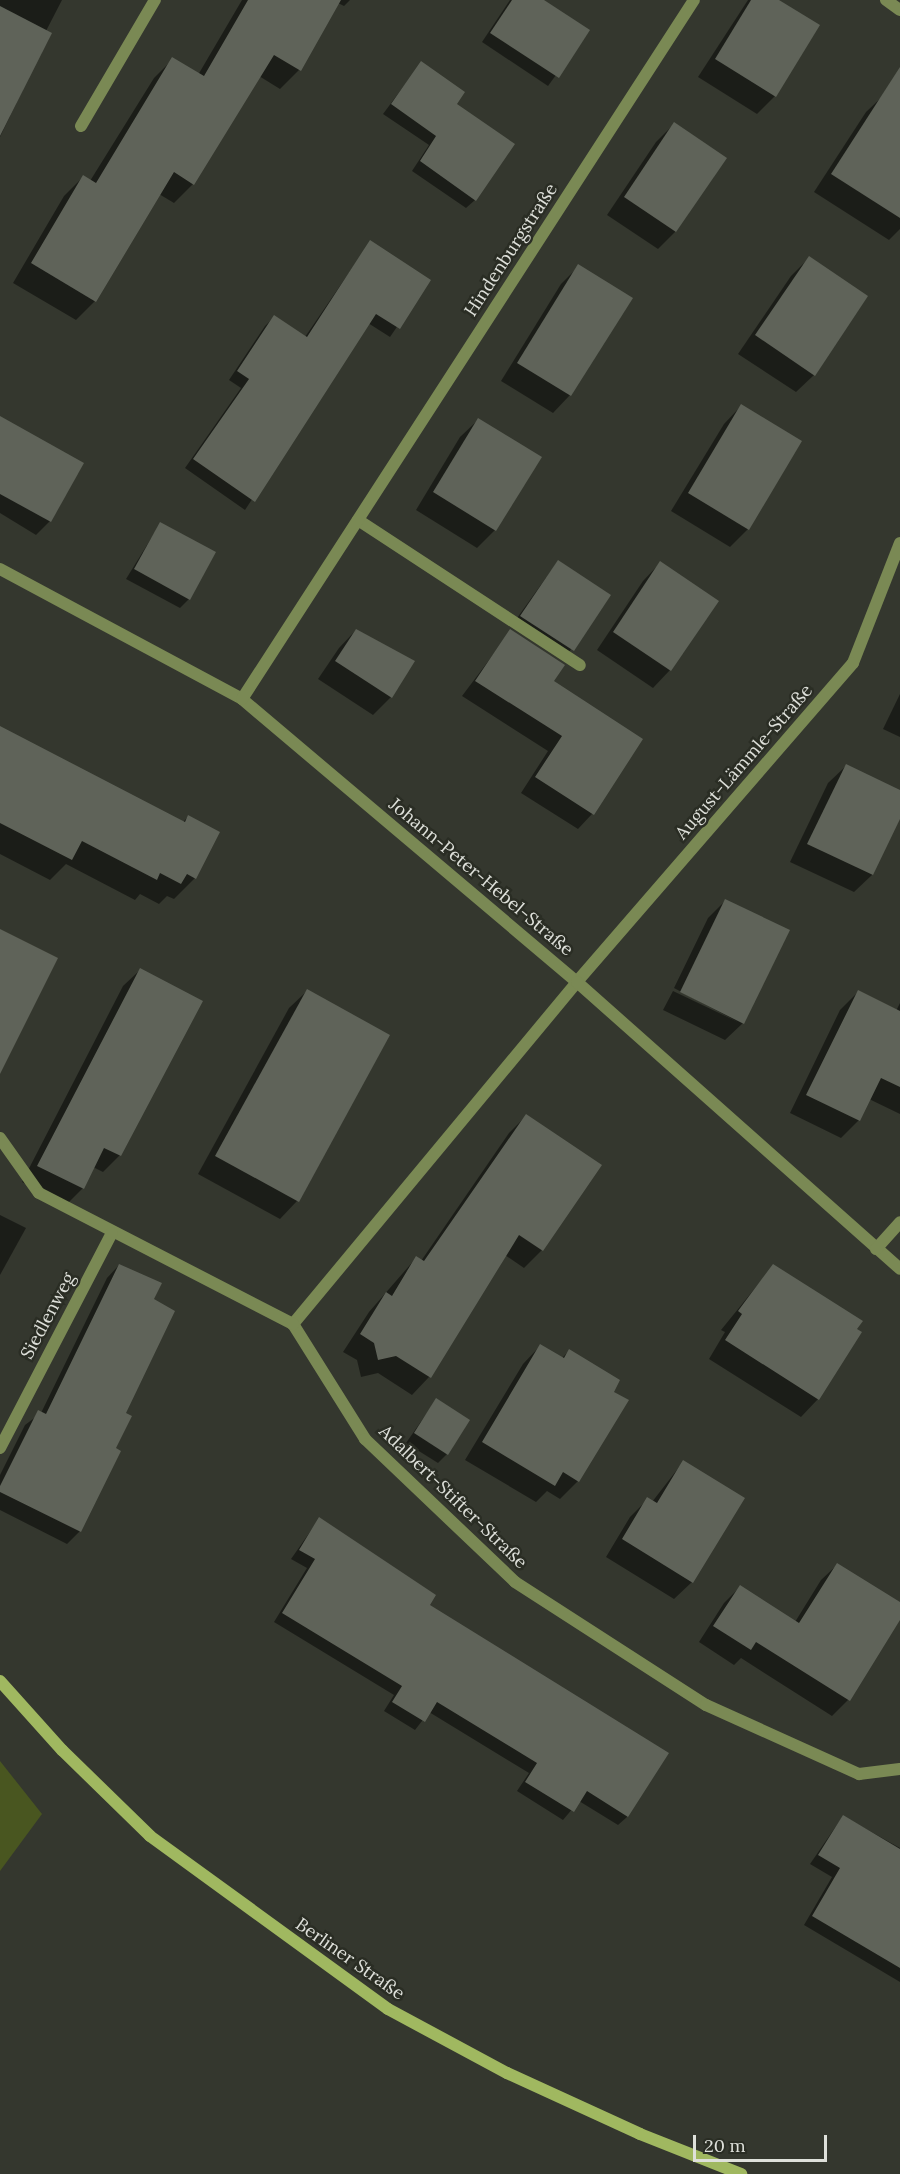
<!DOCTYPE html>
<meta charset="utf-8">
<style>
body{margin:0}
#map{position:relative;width:900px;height:2174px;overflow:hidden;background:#34372e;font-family:Lora,serif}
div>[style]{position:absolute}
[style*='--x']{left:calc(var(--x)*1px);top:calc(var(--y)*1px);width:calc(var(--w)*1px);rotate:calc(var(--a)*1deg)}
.green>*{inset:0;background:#495620}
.shadow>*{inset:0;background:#0007}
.building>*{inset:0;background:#5f6359}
.minor>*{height:12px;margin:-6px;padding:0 6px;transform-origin:6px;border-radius:6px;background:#7a8954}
.secondary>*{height:12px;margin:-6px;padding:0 6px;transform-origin:6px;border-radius:6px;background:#a0b860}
span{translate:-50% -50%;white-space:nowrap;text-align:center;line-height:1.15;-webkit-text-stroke:5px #2a2d24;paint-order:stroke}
.street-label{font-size:18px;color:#dee0da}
.scale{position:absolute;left:693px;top:2135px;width:134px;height:27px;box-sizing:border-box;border:3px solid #dee0da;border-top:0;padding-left:8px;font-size:18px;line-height:21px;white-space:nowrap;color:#dee0da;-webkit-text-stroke:4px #2a2d24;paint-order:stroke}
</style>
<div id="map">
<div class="green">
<i style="clip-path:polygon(0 1761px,42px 1814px,0 1871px)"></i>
</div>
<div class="shadow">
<i style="clip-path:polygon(0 0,62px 0,46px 31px,50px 34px,0 137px)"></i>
<i style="clip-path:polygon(242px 0,350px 0,344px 6px,338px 3px,299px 70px,280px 89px,259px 76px,193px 184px,174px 203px,159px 194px,95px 301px,76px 320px,13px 283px,64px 196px,83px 177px,90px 181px,154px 78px,173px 59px,198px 75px)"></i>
<i style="clip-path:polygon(510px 0,541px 0,588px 31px,548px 86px,482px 42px)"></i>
<i style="clip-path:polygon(748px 0,777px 0,775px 96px,757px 114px,698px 77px)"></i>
<i style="clip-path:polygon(421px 63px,455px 105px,475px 200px,466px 208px,412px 171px,429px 145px,383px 114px)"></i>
<i style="clip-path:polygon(884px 95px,900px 105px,900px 229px,889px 240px,814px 192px,866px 112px)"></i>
<i style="clip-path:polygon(674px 124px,724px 159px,675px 232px,658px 249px,607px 215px,656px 142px)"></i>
<i style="clip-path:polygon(370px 242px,429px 280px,390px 337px,368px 323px,245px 510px,185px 468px,241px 388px,229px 380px,265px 326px,274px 317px,305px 337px)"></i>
<i style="clip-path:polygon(809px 258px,814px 375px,796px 392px,738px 354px,791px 276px)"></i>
<i style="clip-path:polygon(579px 266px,570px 395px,553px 413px,501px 381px,561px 284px)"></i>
<i style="clip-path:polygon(741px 406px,748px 529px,730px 547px,671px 511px,724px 424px)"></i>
<i style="clip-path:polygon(0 418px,81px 463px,50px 521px,36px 535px,0 513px)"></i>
<i style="clip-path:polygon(478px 420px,495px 530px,477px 548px,416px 510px,460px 437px)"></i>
<i style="clip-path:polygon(160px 524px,189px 599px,180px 608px,126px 579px)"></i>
<i style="clip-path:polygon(558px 561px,609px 596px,564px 659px,512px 625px)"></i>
<i style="clip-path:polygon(660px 563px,670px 670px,653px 688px,597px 650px,643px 581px)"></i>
<i style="clip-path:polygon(356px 630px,413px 661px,391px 697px,373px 715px,318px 679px,339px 648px)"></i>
<i style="clip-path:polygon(511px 631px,552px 682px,641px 740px,592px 814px,578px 829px,521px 793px,548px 751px,462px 696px)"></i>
<i style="clip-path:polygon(900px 694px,900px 737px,883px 729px)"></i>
<i style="clip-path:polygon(0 735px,183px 822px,188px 817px,195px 878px,174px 899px,167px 896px,159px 904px,140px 894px,135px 900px,66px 864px,50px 880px,0 854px)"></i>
<i style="clip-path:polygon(846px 766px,900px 792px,900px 816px,872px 875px,854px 892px,790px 862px,828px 783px)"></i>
<i style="clip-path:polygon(725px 901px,743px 1023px,725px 1040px,663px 1010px,673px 991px,738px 1022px,674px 988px,708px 918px)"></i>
<i style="clip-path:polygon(140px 970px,120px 1155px,103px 1172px,93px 1167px,83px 1188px,66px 1205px,22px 1182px,123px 986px)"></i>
<i style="clip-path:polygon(307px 991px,297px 1201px,280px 1219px,198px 1174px,289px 1008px)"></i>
<i style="clip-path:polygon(858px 992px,896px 1011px,900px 1003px,900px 1114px,869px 1099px,859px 1120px,841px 1138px,790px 1113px,840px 1010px)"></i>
<i style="clip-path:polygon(526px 1116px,600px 1166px,542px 1250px,524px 1268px,505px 1255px,429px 1377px,412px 1395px,378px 1373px,361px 1377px,357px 1360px,343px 1352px,369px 1312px,416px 1258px,421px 1261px,509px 1133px)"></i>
<i style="clip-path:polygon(0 1215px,26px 1228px,0 1275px)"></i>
<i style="clip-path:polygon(119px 1265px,124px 1413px,114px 1449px,80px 1531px,67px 1544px,0 1510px,0 1475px,25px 1425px,41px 1413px,107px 1278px)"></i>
<i style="clip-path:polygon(773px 1266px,818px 1399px,801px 1417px,709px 1359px,725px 1332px,721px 1330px)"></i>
<i style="clip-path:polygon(540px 1346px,561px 1359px,569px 1351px,612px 1393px,627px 1401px,578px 1481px,560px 1499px,547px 1491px,536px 1502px,465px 1460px,523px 1364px)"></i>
<i style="clip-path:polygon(436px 1400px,447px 1454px,438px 1463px,406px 1443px)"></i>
<i style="clip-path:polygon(683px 1462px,692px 1582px,674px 1599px,606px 1557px,630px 1517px,648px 1499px,652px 1502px)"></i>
<i style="clip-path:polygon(319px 1519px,428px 1605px,667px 1754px,627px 1817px,618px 1825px,579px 1801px,563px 1820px,517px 1791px,529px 1773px,429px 1712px,415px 1730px,384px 1711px,394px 1695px,274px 1622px,307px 1568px,291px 1559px)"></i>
<i style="clip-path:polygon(837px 1565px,900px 1604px,900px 1617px,848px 1700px,832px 1716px,741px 1658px,734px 1665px,699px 1642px,724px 1603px,740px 1587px,795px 1622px,821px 1580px)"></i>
<i style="clip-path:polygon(843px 1816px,900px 1848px,900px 1982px,804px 1925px,832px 1877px,810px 1864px)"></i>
</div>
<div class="building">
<i style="clip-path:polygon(248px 0,341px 0,301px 71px,274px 55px,194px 185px,174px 172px,96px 302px,31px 263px,83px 175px,96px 183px,172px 57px,204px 76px)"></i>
<i style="clip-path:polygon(512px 0,544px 0,590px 30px,559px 78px,490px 33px)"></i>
<i style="clip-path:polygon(751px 0,779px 0,820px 25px,776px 97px,715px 59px)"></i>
<i style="clip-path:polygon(0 6px,52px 33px,0 136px)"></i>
<i style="clip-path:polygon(421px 61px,465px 92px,457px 104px,515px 144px,476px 201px,420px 161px,436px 136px,391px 104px)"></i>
<i style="clip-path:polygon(900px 67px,900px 218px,831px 174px)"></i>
<i style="clip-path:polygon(674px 122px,727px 158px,676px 232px,624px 197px)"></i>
<i style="clip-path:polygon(370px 240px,431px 280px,400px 329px,376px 314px,255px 502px,193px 459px,249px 379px,237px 371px,274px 315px,307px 337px)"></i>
<i style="clip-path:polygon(809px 256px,868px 296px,815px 376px,755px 335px)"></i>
<i style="clip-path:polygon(578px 264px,633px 298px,571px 396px,517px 363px)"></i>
<i style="clip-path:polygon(741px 404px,802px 441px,749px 530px,688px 493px)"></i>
<i style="clip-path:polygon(0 416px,84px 463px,51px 522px,0 494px)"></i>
<i style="clip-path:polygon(478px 418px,542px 457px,496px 531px,433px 492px)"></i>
<i style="clip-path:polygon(160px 522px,216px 552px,190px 600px,134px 569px)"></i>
<i style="clip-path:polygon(558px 560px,611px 595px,574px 651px,520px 616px)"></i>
<i style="clip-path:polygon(660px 561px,719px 601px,671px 671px,613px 632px)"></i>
<i style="clip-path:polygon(356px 629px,415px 661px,392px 698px,335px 661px)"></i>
<i style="clip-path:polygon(510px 629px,565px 665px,554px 681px,643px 739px,594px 815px,535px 777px,562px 736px,475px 681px)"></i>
<i style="clip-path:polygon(0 726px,185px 822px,188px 815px,220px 832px,196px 879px,187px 874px,181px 884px,160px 873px,157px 880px,82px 841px,72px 860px,0 823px)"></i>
<i style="clip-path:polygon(846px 764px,900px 790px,900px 819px,873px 875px,807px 844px)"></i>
<i style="clip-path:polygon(725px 899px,790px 930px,744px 1024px,680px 992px)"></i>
<i style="clip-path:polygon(0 929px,58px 958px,0 1074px)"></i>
<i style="clip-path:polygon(140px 968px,203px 1001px,121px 1156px,104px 1148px,84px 1189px,37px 1166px)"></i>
<i style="clip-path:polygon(307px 989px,390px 1035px,299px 1202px,215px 1156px)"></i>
<i style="clip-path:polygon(858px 990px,900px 1011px,900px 1087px,881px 1078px,860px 1121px,806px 1095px)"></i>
<i style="clip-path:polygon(526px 1114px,602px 1165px,543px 1251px,519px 1235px,431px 1378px,396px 1356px,378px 1360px,374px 1343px,360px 1334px,386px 1292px,392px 1296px,416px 1256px,424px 1261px)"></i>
<i style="clip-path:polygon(119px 1264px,162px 1283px,154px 1299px,175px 1311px,126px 1413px,132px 1416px,116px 1448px,121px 1451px,81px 1532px,0 1492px,0 1486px,38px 1410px,46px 1414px)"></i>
<i style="clip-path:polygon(773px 1264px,863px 1321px,857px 1329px,862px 1332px,819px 1400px,725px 1340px,742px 1314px,738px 1311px)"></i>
<i style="clip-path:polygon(540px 1344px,564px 1358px,569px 1349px,620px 1380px,614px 1392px,629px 1400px,579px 1482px,563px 1472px,555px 1486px,482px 1442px)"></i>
<i style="clip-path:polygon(436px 1398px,470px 1420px,448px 1455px,414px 1433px)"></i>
<i style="clip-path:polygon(683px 1460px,745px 1498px,693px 1583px,622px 1539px,647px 1497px,657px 1503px)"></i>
<i style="clip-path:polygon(319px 1517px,436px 1595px,430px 1605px,669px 1753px,628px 1817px,587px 1791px,574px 1812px,525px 1782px,537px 1763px,437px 1702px,425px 1722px,392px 1702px,402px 1686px,282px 1613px,315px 1559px,299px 1550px)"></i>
<i style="clip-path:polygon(837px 1563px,900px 1602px,900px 1620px,850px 1701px,756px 1642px,751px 1650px,713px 1626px,740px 1585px,799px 1623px)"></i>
<i style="clip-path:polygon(843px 1815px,900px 1849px,900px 1968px,812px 1916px,840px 1868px,818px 1855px)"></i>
</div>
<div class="minor">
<i style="--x:886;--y:0;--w:17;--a:36"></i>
<i style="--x:81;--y:126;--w:146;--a:-59.6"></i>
<i style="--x:358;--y:520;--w:265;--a:33.2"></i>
<i style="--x:900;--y:543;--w:129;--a:111.4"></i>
<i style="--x:853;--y:663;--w:422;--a:130.9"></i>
<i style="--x:577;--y:982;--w:445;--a:129.7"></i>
<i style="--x:293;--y:1324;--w:136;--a:57.9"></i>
<i style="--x:365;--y:1439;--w:207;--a:43.6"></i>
<i style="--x:515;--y:1582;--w:227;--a:32.8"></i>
<i style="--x:706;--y:1705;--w:168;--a:24.3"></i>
<i style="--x:859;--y:1774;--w:41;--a:-7"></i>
<i style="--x:0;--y:569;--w:275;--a:28.2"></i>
<i style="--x:242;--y:699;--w:439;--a:40.2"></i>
<i style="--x:577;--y:982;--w:432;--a:41.6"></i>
<i style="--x:242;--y:699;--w:832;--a:-57.11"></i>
<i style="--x:0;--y:1138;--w:67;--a:54.7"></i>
<i style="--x:39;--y:1193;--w:286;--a:27.3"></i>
<i style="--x:876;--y:1249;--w:36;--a:-48"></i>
<i style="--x:0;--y:1448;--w:242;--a:-62.5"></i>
</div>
<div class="secondary">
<i style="--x:0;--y:1681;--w:93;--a:48.1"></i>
<i style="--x:62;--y:1750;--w:123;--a:44.3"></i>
<i style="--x:150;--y:1836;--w:294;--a:36"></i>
<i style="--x:388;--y:2009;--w:135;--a:28.3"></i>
<i style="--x:507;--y:2073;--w:146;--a:24.6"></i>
<i style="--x:640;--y:2134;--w:109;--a:21.6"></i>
</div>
<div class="street-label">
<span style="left:511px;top:250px;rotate:-57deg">Hindenburgstraße</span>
<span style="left:744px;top:762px;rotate:-49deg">August-Lämmle-Straße</span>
<span style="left:481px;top:877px;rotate:40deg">Johann-Peter-Hebel-Straße</span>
<span style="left:48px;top:1316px;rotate:-62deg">Siedlenweg</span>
<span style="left:453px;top:1497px;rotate:44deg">Adalbert-Stifter-Straße</span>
<span style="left:350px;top:1959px;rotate:35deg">Berliner Straße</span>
</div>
<div class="scale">20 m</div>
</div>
